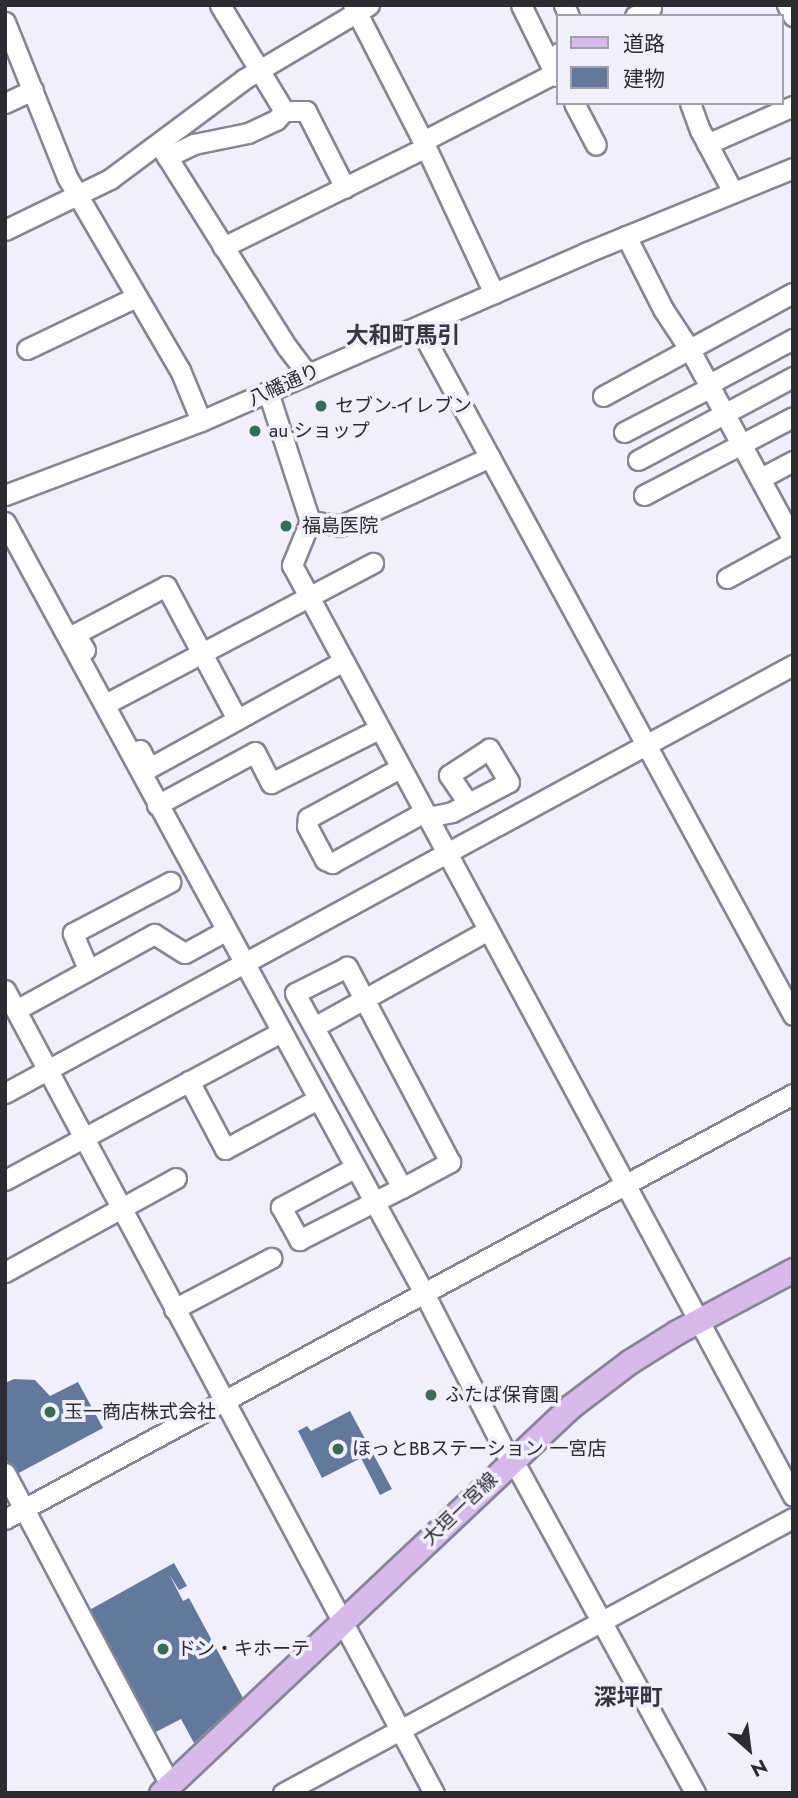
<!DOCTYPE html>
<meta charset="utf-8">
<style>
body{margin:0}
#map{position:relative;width:798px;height:1798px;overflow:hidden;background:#efeffd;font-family:Jost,"Noto Sans JP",sans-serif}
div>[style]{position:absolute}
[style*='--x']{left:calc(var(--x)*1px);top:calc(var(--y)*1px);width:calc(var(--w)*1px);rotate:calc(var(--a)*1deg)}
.building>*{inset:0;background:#62789d}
.roads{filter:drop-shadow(2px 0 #858595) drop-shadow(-2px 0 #858595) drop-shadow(0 2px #858595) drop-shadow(0 -2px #858595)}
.minor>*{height:19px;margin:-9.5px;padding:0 9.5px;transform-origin:9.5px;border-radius:9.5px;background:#fff}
.major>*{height:23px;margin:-11.5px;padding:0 11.5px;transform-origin:11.5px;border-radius:11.5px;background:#d7baeb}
.dots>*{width:19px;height:19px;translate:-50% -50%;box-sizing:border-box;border:4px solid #efeffd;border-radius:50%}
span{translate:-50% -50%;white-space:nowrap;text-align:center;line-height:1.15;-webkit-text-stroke:7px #efeffd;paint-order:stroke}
.street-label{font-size:19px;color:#2c2b32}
.poi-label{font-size:19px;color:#2c2b32}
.left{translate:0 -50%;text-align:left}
.quarter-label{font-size:23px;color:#363643;font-weight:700}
.frame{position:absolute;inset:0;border:7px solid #2c2b32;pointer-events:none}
.legend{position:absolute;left:556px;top:14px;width:228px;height:91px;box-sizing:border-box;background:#efeffd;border:2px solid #a1a1ac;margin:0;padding:9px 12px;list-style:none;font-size:21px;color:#2c2b32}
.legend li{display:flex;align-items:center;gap:14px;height:35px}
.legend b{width:35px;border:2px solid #a1a1ac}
.north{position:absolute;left:714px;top:1714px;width:70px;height:70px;-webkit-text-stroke:5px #efeffd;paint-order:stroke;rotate:152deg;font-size:19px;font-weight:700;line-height:28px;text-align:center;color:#2c2b32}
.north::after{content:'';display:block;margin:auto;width:24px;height:32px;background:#2c2b32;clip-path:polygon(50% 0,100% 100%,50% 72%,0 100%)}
</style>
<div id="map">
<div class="building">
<i style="clip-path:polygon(14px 1379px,35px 1380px,50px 1396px,78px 1382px,103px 1428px,15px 1475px,5px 1457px,5px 1383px)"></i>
<i style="clip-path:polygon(350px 1411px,392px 1489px,380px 1495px,361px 1458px,322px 1478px,298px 1431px,307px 1426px,311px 1431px)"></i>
<i style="clip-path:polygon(174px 1563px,187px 1586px,179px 1590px,169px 1574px,183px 1601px,189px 1598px,243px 1698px,194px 1743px,181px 1719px,150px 1735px,84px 1613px)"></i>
</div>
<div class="roads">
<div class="minor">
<i style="--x:220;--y:5;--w:124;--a:58.9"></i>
<i style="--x:284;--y:111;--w:22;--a:0"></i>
<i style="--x:306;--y:111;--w:86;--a:63.1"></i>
<i style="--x:353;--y:5;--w:153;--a:62.8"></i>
<i style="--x:423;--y:141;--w:168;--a:65"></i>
<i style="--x:521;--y:5;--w:79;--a:63.8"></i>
<i style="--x:564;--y:5;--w:12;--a:66"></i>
<i style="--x:787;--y:5;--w:13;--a:61"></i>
<i style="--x:635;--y:16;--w:18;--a:-27"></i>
<i style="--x:5;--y:22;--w:167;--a:68.2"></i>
<i style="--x:67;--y:177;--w:224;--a:59.7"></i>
<i style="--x:180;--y:370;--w:55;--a:67.6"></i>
<i style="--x:5;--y:103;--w:31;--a:-25"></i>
<i style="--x:574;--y:103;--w:47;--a:62.4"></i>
<i style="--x:690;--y:103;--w:29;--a:70"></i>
<i style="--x:700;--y:130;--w:70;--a:62"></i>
<i style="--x:423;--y:141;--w:144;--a:-27.3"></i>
<i style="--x:551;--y:75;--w:23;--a:-72"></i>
<i style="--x:159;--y:144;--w:240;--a:57.8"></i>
<i style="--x:287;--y:347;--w:34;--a:53"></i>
<i style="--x:707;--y:144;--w:94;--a:-23.8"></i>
<i style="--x:167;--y:157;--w:30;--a:-26"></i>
<i style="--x:194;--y:144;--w:55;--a:-11.5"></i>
<i style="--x:248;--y:133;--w:31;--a:-25"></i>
<i style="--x:276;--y:120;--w:12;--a:-48"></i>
<i style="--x:5;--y:230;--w:117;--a:-25.9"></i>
<i style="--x:110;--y:179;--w:167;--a:-36.7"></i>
<i style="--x:244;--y:79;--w:145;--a:-30.6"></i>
<i style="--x:626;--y:236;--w:82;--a:63.1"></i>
<i style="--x:663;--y:309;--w:49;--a:56.6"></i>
<i style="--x:690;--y:350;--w:216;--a:61.5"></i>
<i style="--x:223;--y:247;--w:226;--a:-26.2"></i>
<i style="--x:419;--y:327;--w:783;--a:61.47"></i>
<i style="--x:27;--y:349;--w:121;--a:-25.5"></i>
<i style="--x:709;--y:384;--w:95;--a:-28.2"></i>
<i style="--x:268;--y:392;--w:136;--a:72"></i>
<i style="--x:310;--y:521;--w:48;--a:112.2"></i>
<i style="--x:292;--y:565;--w:1057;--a:61.71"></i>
<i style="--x:603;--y:396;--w:216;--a:-28.5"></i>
<i style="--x:624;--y:432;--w:98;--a:-27.3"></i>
<i style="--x:638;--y:460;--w:176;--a:-28.2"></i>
<i style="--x:761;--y:478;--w:36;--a:-28"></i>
<i style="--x:5;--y:495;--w:210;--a:-20.7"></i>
<i style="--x:201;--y:421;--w:419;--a:-23.6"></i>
<i style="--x:585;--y:253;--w:225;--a:-22.2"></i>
<i style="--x:644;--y:495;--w:168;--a:-27.6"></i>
<i style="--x:310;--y:521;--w:30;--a:9"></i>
<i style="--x:340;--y:526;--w:165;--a:-24.7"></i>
<i style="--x:5;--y:522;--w:877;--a:61.48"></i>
<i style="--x:424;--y:1293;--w:189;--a:62.9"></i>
<i style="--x:727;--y:578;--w:75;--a:-28.6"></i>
<i style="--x:85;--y:650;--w:19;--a:-122"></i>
<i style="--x:75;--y:634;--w:103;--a:-27.8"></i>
<i style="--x:166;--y:586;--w:151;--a:61.9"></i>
<i style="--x:113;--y:700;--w:294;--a:-27.8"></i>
<i style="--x:140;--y:750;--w:20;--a:63"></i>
<i style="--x:149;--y:768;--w:220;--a:-28.8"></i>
<i style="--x:400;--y:768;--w:105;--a:151.5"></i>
<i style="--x:308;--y:818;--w:8;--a:97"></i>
<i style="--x:307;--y:826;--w:38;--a:62"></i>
<i style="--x:325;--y:860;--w:8;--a:23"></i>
<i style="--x:332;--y:863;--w:105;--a:-29"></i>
<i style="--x:157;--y:805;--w:111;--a:-28.4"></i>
<i style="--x:255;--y:752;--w:35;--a:63"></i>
<i style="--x:271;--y:783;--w:121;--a:-26.6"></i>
<i style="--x:427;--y:817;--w:25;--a:-11"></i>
<i style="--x:452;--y:812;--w:64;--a:-27.8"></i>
<i style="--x:509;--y:782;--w:39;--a:-121"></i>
<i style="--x:489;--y:749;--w:48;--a:147"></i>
<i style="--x:449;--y:775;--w:34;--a:56"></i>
<i style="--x:88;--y:969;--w:39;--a:-113"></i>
<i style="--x:73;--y:933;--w:110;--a:-27.7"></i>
<i style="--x:5;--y:990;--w:910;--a:61.89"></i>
<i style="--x:16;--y:1010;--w:158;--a:-28.8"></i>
<i style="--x:154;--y:934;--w:36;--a:32"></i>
<i style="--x:185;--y:953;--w:46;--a:-28.8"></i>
<i style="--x:314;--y:1027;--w:199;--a:-29.1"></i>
<i style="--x:189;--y:1081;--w:77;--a:62.1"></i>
<i style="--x:225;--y:1149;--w:106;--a:-28.3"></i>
<i style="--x:5;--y:1093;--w:897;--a:-28.51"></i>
<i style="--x:354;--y:1168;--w:83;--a:151.9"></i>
<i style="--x:281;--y:1207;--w:38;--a:61"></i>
<i style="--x:299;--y:1240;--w:82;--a:-26.9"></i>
<i style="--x:372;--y:1203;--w:34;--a:-27"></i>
<i style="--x:402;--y:1188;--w:55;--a:-28.4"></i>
<i style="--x:450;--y:1162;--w:221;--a:-117.8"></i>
<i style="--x:347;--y:967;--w:58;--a:153.4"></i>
<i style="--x:295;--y:993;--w:222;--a:61.2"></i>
<i style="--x:5;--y:1180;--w:313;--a:-28.2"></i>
<i style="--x:5;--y:1272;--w:195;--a:-28.8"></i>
<i style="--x:174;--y:1309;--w:110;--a:-27.7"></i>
<i style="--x:519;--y:1471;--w:367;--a:61.3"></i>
<i style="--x:5;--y:1473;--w:353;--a:62.1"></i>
<i style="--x:5;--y:1519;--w:895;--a:-28.34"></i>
<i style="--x:283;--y:1793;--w:579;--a:-28.33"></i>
</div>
<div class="major">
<i style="--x:161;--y:1793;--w:564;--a:-43.35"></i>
<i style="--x:571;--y:1406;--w:73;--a:-37.2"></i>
<i style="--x:629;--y:1362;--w:57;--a:-32"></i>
<i style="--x:677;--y:1332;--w:132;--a:-28.1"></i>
</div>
</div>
<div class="dots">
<i style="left:321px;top:406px;background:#366d54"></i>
<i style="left:255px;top:431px;background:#366d54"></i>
<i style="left:286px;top:526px;background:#366d54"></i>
<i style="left:431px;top:1395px;background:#366d54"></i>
<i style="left:50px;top:1412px;background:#366d54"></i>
<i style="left:338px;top:1449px;background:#366d54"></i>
<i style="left:163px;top:1649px;background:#366d54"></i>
</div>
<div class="street-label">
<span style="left:284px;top:385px;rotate:-24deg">八幡通り</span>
<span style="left:460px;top:1509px;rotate:-44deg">大垣一宮線</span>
</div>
<div class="poi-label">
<span class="left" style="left:335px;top:406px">セブン-イレブン</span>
<span class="left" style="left:269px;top:431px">au ショップ</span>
<span class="left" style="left:302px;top:526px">福島医院</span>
<span class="left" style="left:445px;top:1395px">ふたば保育園</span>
<span class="left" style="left:64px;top:1412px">玉一商店株式会社</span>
<span class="left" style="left:352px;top:1449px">ほっとBBステーション 一宮店</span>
<span class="left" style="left:177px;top:1649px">ドン・キホーテ</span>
</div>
<div class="quarter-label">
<span style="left:403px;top:335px">大和町馬引</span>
<span style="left:628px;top:1697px">深坪町</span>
</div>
<div class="frame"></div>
<ul class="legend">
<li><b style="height:9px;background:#d7baeb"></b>道路</li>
<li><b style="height:19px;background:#62789d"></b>建物</li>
</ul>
<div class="north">N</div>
</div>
